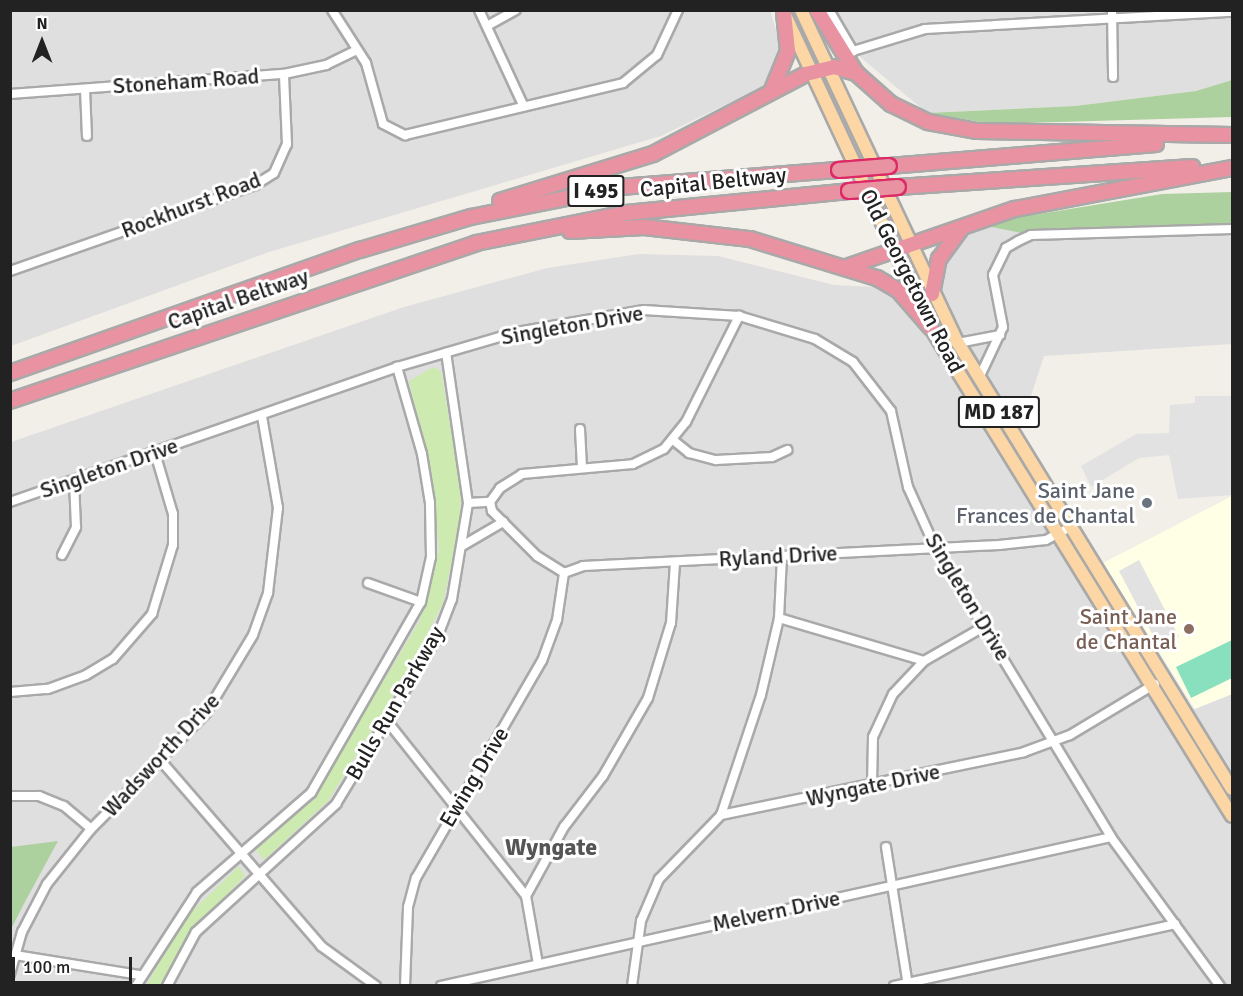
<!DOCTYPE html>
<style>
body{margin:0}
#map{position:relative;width:1243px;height:996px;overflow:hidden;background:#f2efe9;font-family:Signika,sans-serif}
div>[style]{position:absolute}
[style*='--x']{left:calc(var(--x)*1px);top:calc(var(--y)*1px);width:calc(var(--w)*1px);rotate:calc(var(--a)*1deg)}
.residential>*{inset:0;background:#e0dfdf}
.education>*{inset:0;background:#ffffe5}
.grass>*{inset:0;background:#cdebb0}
.forest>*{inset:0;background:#add19e}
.pitch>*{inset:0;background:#88e0be}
.parking>*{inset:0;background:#e2e2e2}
.roads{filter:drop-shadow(2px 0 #a9a9a9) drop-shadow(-2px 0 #a9a9a9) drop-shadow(0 2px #a9a9a9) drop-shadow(0 -2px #a9a9a9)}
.minor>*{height:8px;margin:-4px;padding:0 4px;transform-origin:4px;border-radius:4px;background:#fff}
.primary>*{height:12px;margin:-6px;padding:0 6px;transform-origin:6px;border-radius:6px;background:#fcd6a4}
.motorway>*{height:14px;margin:-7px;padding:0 7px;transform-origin:7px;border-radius:7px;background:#e892a2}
.bridges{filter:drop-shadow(2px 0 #dc2a67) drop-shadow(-2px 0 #dc2a67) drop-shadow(0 2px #dc2a67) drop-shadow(0 -2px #dc2a67)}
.motorway-bridge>*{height:14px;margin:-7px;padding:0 7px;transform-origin:7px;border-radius:7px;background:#e892a2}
.dots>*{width:16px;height:16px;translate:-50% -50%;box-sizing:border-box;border:3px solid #fff;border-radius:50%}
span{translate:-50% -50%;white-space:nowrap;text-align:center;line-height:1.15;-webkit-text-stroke:6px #fff;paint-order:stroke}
.shield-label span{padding:2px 4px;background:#fff;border:2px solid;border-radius:4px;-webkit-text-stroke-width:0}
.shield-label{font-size:21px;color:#222;font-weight:700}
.street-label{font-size:22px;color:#222}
.worship-label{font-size:22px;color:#5b616d}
.right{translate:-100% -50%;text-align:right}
.education-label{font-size:22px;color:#785e54}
.neighbourhood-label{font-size:24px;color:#555;font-weight:700}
.frame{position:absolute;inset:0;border:12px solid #222;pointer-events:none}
.north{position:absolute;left:12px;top:12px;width:60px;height:60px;-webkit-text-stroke:4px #fff;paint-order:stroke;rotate:0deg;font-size:16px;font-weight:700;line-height:24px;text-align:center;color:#222}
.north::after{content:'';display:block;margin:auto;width:21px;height:27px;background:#222;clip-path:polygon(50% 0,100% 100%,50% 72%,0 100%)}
.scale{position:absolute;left:12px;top:957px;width:120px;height:27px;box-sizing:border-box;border:3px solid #222;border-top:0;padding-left:8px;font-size:18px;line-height:21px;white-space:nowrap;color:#222;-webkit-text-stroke:4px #fff;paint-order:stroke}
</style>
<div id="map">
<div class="residential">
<i style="clip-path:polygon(770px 10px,782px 50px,764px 86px,661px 136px,269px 252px,11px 346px,11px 11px)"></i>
<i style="clip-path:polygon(831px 11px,1232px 11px,1232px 80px,1196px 91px,1075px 106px,927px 113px,853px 51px)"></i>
<i style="clip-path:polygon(977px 224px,1232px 229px,1232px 344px,1044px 356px,1017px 439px,979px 379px,935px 285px,948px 252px)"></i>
<i style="clip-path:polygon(639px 254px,718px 256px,834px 285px,895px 288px,912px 305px,1232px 816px,1232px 985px,11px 986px,11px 442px,404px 307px,547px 268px)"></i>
<i style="clip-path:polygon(1232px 694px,1232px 789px,1183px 713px)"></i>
</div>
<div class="education">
<i style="clip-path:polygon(1232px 496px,1232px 694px,1195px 709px,1103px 563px)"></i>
</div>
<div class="grass">
<i style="clip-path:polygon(433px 367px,441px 371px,461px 491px,460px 524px,443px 603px,410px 668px,328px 801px,264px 860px,256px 850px,312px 799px,419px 622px,439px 550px,433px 480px,409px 381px)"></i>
<i style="clip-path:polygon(239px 866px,245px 876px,194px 927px,161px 985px,146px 986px,182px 921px)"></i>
</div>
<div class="forest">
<i style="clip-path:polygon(1232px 80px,1232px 117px,992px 124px,927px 113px,1075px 106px,1196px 91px)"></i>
<i style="clip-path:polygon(1232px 192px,1232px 229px,1031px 235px,977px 224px,1162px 194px)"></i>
<i style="clip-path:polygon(58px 841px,26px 900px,11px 929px,11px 847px)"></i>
</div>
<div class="pitch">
<i style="clip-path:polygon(1232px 640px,1232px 678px,1191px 698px,1176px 667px)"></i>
</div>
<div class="parking">
<i style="clip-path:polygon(1195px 396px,1232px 396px,1232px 495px,1178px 499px,1169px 455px,1139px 458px,1091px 487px,1081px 466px,1136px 434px,1169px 433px,1170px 405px,1195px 403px)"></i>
<i style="clip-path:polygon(1139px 560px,1179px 637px,1159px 647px,1119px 571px)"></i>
</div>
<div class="roads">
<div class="minor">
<i style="--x:332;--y:10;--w:63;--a:57.3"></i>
<i style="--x:366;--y:63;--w:63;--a:74.4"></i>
<i style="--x:383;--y:124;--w:25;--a:27"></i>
<i style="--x:405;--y:135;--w:224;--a:-13.4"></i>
<i style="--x:623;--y:83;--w:44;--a:-39.5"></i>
<i style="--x:657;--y:55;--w:50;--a:-65"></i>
<i style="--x:479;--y:10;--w:105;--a:65.1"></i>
<i style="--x:829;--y:10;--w:48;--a:59.7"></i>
<i style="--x:853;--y:51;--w:75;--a:-17"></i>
<i style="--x:925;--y:29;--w:307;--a:-3.2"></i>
<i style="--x:1112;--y:10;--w:67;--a:89.1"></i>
<i style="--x:487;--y:26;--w:33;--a:-29"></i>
<i style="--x:85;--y:89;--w:47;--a:87.6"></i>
<i style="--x:10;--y:94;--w:275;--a:-4.2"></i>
<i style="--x:284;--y:74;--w:43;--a:-12.1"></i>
<i style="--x:326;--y:65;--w:34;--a:-26"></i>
<i style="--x:10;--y:271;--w:260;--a:-19.3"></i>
<i style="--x:255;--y:185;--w:22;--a:-32"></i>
<i style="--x:274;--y:173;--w:32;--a:-66"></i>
<i style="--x:287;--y:144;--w:70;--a:-92.5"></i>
<i style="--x:958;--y:343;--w:43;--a:-10.8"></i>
<i style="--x:979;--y:378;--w:56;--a:-64.8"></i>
<i style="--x:1003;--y:327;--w:53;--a:-100.9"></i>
<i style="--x:993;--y:275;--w:30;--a:-64"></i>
<i style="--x:1006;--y:248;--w:14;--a:-30"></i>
<i style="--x:1018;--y:241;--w:14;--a:-25"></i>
<i style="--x:1031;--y:235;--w:201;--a:-1.7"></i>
<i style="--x:580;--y:429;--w:39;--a:87"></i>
<i style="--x:673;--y:440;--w:21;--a:39"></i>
<i style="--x:689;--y:453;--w:28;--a:15"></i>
<i style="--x:716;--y:460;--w:56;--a:-3.1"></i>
<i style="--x:772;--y:457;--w:17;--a:-25"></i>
<i style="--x:10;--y:502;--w:410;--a:-19.2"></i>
<i style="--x:397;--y:367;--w:125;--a:-16.3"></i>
<i style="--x:517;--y:332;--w:129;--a:-9.8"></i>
<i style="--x:644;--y:310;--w:95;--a:3.6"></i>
<i style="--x:739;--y:316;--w:79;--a:16.8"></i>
<i style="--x:815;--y:339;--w:44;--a:31.2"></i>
<i style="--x:853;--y:362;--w:62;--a:52.2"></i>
<i style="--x:891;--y:411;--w:78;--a:77.4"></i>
<i style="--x:908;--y:487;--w:66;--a:65.8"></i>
<i style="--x:935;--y:547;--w:339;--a:58.7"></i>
<i style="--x:1111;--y:837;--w:185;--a:53.8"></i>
<i style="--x:490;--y:502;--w:9;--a:77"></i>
<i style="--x:492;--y:511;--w:64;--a:45"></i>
<i style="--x:537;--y:556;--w:32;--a:32"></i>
<i style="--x:564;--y:573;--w:20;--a:-20"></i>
<i style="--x:583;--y:566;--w:417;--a:-2.9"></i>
<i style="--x:999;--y:545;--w:47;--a:-6.1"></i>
<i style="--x:1046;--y:540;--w:26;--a:-28"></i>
<i style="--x:468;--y:503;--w:22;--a:-3"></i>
<i style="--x:490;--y:502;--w:17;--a:-54"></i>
<i style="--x:500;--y:488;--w:26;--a:-32"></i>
<i style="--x:522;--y:474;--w:111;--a:-5.1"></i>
<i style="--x:633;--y:464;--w:34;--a:-26"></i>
<i style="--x:664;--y:449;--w:35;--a:-51"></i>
<i style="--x:686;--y:422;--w:119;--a:-63.4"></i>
<i style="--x:462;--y:546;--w:48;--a:-30.3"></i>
<i style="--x:62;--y:555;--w:31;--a:-63"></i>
<i style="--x:76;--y:527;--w:45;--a:-92.5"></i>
<i style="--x:368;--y:583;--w:56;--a:19.7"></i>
<i style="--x:779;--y:618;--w:151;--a:16.5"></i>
<i style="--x:10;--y:692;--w:38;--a:-5"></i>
<i style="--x:48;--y:689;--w:40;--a:-20.2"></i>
<i style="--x:86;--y:675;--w:31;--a:-31"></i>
<i style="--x:113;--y:659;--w:60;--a:-49.1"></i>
<i style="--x:152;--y:614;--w:72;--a:-73.1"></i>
<i style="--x:173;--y:545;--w:31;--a:-90"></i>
<i style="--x:173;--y:514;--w:64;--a:-106.4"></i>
<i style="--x:387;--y:721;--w:223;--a:51.5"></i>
<i style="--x:526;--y:896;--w:69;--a:80"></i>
<i style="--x:161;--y:761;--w:245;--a:49.1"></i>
<i style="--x:321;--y:946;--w:68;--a:36"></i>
<i style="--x:872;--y:785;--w:48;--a:-88.8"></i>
<i style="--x:873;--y:737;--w:47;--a:-65.1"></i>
<i style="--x:893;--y:694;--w:45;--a:-46.8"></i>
<i style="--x:924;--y:661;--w:70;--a:-29.8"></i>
<i style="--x:10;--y:796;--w:29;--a:0"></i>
<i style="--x:39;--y:796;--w:27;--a:22"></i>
<i style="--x:64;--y:806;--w:35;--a:40"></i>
<i style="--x:721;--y:815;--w:126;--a:-71.6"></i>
<i style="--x:761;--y:695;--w:79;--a:-76.8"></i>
<i style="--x:779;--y:618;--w:62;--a:-87.2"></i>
<i style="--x:886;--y:847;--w:141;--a:81"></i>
<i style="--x:526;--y:896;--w:79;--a:-61.2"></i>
<i style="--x:564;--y:827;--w:64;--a:-52.6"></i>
<i style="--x:603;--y:776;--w:90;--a:-60"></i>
<i style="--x:648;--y:698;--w:78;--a:-73"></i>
<i style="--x:671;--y:623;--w:61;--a:-86.2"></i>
<i style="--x:15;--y:955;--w:127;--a:9.1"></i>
<i style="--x:10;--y:974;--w:44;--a:-74.1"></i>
<i style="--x:22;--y:932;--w:54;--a:-62.5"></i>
<i style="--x:47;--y:884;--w:70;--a:-51.3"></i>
<i style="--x:91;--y:829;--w:163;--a:-45.2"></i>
<i style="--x:206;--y:713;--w:91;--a:-58.9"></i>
<i style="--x:253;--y:635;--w:45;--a:-70.3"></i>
<i style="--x:268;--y:593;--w:86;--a:-83.3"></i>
<i style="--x:278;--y:508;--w:93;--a:-99.9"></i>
<i style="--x:136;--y:986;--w:112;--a:-57"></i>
<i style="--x:197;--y:892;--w:151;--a:-41"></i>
<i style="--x:311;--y:793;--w:220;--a:-60.1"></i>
<i style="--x:421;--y:602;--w:46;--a:-77.5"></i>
<i style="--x:431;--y:557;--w:54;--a:-91.1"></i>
<i style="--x:430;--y:503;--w:50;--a:-99.3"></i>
<i style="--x:422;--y:454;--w:91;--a:-106"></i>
<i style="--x:167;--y:986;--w:61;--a:-61.8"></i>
<i style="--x:196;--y:932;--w:190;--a:-42.4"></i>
<i style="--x:336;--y:804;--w:194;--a:-58.7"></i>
<i style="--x:437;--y:638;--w:42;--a:-69"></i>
<i style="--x:452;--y:599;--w:97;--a:-80.5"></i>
<i style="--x:468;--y:503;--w:152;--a:-98.3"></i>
<i style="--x:405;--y:986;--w:79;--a:-87.8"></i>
<i style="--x:408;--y:907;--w:30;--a:-75"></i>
<i style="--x:416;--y:878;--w:251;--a:-59.9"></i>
<i style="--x:542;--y:661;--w:44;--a:-69.9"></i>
<i style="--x:557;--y:620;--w:48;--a:-81.5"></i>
<i style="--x:441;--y:986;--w:686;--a:-12.54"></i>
<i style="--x:632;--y:986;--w:66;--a:-82.1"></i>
<i style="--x:641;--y:921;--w:46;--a:-66.8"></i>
<i style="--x:659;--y:879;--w:89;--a:-45.9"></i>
<i style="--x:721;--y:815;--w:309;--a:-11.7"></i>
<i style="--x:1024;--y:752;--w:49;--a:-20.3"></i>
<i style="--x:1070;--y:735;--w:99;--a:-31"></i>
<i style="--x:894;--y:986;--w:288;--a:-12.4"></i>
</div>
<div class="primary">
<i style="--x:801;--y:10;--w:368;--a:64.8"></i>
<i style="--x:958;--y:343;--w:523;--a:58.44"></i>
<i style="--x:786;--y:17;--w:343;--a:65"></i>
<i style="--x:931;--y:328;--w:573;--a:58.33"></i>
</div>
<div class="motorway">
<i style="--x:817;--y:10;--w:74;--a:58.2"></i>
<i style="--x:856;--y:73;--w:47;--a:41.5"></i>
<i style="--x:891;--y:104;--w:41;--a:25.9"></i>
<i style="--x:928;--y:122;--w:50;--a:10.4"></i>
<i style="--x:977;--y:131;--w:255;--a:0.9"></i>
<i style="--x:772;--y:90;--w:42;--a:-67.7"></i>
<i style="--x:788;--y:51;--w:38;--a:-96"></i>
<i style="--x:889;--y:166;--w:268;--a:-4.7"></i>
<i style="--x:898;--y:187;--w:295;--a:-3.9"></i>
<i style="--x:500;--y:201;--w:160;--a:-17.1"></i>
<i style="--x:653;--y:154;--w:173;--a:-27.6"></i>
<i style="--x:806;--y:74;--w:29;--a:-14"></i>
<i style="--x:834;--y:67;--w:23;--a:15"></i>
<i style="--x:570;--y:231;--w:74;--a:-3.1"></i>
<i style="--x:644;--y:227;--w:107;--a:6.5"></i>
<i style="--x:750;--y:239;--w:133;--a:17.1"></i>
<i style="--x:877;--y:278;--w:24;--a:30"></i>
<i style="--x:898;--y:290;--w:50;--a:49"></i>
<i style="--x:849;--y:266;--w:176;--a:-19"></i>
<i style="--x:1015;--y:209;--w:221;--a:-10.7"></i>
<i style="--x:932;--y:294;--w:36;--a:-79"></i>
<i style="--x:939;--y:259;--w:37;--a:-54"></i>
<i style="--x:10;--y:373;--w:371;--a:-19.4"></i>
<i style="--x:360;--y:250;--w:116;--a:-16.6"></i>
<i style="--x:471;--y:217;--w:153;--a:-11.3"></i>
<i style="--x:621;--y:187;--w:219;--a:-4.5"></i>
<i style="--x:10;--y:401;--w:492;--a:-18.7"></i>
<i style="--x:476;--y:243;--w:153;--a:-11.3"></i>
<i style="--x:626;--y:213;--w:224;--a:-5.6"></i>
</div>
</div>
<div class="bridges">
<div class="motorway-bridge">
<i style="--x:839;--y:170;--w:50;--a:-4.6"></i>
<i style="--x:849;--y:191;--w:49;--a:-4.7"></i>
</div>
</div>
<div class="dots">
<i style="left:1147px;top:503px;background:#6b7280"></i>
<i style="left:1189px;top:629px;background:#8d6e63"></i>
</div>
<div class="shield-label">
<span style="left:596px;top:191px">I 495</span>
<span style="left:999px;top:412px">MD 187</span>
</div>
<div class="street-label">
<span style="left:186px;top:81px;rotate:-4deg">Stoneham Road</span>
<span style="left:713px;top:182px;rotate:-6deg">Capital Beltway</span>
<span style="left:191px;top:205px;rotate:-21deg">Rockhurst Road</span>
<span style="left:912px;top:281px;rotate:63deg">Old Georgetown Road</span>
<span style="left:238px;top:299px;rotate:-19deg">Capital Beltway</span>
<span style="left:572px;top:325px;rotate:-10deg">Singleton Drive</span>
<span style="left:109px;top:468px;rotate:-19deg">Singleton Drive</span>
<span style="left:778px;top:556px;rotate:-3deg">Ryland Drive</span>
<span style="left:968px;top:597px;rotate:59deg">Singleton Drive</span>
<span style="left:395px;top:703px;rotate:-60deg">Bulls Run Parkway</span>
<span style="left:161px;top:755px;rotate:-47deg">Wadsworth Drive</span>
<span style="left:474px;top:777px;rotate:-59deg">Ewing Drive</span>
<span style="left:873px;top:785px;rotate:-12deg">Wyngate Drive</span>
<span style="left:776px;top:911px;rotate:-12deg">Melvern Drive</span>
</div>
<div class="worship-label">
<span class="right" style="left:1135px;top:503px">Saint Jane<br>Frances de Chantal</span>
</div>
<div class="education-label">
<span class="right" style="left:1177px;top:629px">Saint Jane<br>de Chantal</span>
</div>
<div class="neighbourhood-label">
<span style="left:551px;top:848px">Wyngate</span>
</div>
<div class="frame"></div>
<div class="north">N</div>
<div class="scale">100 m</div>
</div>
